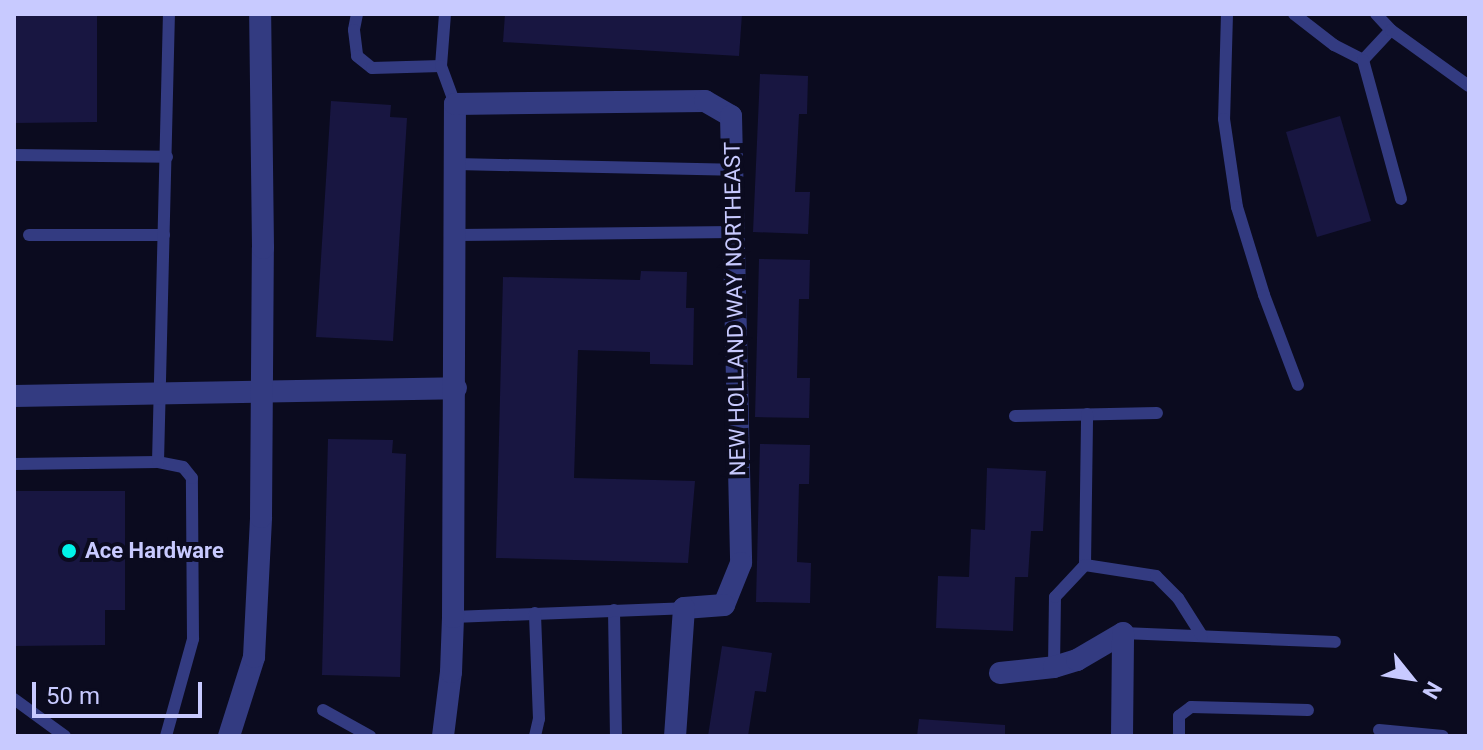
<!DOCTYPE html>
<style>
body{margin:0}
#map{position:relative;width:1483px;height:750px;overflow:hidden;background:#0b0b1f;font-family:Roboto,sans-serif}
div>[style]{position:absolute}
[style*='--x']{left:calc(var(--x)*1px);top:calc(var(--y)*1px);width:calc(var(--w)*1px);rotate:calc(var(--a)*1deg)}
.building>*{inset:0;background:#181641}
.service>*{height:12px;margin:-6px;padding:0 6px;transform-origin:6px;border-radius:6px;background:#333b81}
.minor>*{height:22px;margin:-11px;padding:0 11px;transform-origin:11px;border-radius:11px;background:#333b81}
.dots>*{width:22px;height:22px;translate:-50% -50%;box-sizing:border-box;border:4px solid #0b0b1f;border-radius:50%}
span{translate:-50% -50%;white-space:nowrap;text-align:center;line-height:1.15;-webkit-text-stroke:8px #0b0b1f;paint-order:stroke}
.street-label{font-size:22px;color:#c8caff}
.poi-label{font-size:22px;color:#c8caff;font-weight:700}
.left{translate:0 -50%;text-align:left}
.frame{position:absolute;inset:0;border:16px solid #c8caff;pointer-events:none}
.north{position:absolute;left:1371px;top:638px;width:80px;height:80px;-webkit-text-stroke:6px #0b0b1f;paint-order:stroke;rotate:120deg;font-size:22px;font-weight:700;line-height:32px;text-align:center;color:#c8caff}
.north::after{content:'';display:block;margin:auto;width:28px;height:36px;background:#c8caff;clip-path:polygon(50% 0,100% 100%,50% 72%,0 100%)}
.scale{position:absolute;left:32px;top:682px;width:170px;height:36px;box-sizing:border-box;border:4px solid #c8caff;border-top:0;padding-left:10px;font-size:24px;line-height:28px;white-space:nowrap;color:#c8caff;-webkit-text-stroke:6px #0b0b1f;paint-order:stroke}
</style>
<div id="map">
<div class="building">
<i style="clip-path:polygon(14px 14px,97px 14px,97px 122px,14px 123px)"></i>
<i style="clip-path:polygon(505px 14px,742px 14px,739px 56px,503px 42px)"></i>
<i style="clip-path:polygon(760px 74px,808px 76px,807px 114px,799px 114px,795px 192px,810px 192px,808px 234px,753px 232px)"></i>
<i style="clip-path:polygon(331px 101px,391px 105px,390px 117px,407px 118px,393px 341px,316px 337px)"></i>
<i style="clip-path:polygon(1340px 116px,1371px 221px,1317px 237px,1286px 132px)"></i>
<i style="clip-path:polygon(759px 259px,810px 260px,809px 299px,799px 299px,797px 378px,810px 378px,809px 418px,755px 417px)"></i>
<i style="clip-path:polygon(641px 271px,687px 272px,686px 308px,694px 308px,693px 365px,650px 364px,650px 352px,578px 350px,574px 478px,695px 481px,688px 563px,496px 558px,503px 277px,640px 280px)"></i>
<i style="clip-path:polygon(328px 439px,393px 440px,392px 453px,406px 454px,400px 677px,322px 675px)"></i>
<i style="clip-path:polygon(760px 444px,810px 445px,809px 484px,799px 484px,797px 562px,811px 563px,810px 603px,756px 602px)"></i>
<i style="clip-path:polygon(987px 468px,1046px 471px,1043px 531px,1031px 531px,1028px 577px,1015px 577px,1013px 631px,936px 628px,938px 576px,969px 577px,971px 529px,985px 530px)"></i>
<i style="clip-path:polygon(14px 491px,125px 491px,125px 610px,105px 610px,105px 645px,14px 646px)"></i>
<i style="clip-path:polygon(722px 646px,772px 653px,766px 692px,755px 691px,748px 736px,708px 736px)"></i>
<i style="clip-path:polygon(919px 719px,1005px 725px,1005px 736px,917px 736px)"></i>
</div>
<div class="service">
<i style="--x:357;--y:14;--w:16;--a:101"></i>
<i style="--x:354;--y:30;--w:26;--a:83"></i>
<i style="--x:357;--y:56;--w:19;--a:39"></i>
<i style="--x:372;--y:68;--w:69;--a:-1.7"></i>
<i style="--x:445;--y:14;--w:52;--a:94.4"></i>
<i style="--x:441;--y:66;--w:40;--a:69.8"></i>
<i style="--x:1227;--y:14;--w:105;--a:91.6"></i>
<i style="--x:1224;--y:119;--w:89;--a:81.6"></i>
<i style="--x:1237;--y:207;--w:92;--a:72.9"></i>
<i style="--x:1264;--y:295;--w:96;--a:69.3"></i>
<i style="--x:1294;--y:14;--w:51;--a:37.8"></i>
<i style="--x:1334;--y:45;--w:33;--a:27"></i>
<i style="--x:1363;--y:60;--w:41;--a:-47"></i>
<i style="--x:1376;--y:14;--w:22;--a:47"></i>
<i style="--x:1391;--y:30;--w:96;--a:35.7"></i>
<i style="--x:1363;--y:60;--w:144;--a:74.7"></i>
<i style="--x:14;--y:155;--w:153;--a:0.7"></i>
<i style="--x:456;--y:164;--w:276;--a:1.2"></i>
<i style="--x:29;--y:235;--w:135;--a:0"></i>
<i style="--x:457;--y:235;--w:276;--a:-0.6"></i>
<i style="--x:1015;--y:416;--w:142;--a:-1.2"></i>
<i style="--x:14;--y:464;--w:144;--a:-0.8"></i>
<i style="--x:1085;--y:565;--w:151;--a:-89.2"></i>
<i style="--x:614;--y:610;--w:126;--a:89.1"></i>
<i style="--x:453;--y:617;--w:231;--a:-2.2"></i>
<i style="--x:1123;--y:633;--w:212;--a:2.4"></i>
<i style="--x:1054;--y:667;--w:70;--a:-89.2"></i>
<i style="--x:1055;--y:597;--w:44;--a:-46.8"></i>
<i style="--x:1085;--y:565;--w:72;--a:8.8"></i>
<i style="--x:1156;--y:576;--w:31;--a:45"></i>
<i style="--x:1178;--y:598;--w:45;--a:57.7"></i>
<i style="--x:14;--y:699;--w:63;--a:36"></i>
<i style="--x:323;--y:710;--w:54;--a:29"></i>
<i style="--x:1379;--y:730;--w:64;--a:5.4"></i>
<i style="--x:166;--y:736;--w:101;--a:-74.4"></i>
<i style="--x:193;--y:639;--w:161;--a:-90.4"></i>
<i style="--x:192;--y:478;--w:14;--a:-129"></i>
<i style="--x:183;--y:467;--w:25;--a:-169"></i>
<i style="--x:158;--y:462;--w:448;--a:-88.6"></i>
<i style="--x:535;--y:736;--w:17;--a:-77"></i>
<i style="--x:539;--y:719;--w:106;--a:-92.2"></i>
<i style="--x:1179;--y:736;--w:20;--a:-90"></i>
<i style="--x:1179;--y:716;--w:15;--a:-37"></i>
<i style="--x:1191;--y:707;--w:117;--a:1.5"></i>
</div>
<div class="minor">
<i style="--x:14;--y:396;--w:442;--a:-1"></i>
<i style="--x:1000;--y:673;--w:54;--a:-6.3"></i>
<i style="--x:1054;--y:667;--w:24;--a:-17"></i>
<i style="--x:1077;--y:660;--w:53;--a:-30.4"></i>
<i style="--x:229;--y:736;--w:83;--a:-72.4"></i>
<i style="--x:254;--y:657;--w:140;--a:-87.1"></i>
<i style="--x:261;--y:517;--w:269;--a:-89.6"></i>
<i style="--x:263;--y:248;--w:234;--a:-90.7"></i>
<i style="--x:443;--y:736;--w:64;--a:-82.9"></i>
<i style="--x:451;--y:672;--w:55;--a:-87.9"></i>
<i style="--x:453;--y:617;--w:513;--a:-89.78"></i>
<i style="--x:455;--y:104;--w:250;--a:-0.7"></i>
<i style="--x:705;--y:101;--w:30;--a:30"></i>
<i style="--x:731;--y:116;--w:447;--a:88.7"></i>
<i style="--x:741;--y:563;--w:45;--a:112"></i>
<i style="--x:724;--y:605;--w:40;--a:175.7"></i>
<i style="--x:684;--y:608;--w:128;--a:94"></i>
<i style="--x:1122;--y:736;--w:103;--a:-89.4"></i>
</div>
<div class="dots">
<i style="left:69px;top:551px;background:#00f3e9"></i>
</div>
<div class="street-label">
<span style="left:735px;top:309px;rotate:-91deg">NEW HOLLAND WAY NORTHEAST</span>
</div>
<div class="poi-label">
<span class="left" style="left:85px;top:551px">Ace Hardware</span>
</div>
<div class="frame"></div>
<div class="north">N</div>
<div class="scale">50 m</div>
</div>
